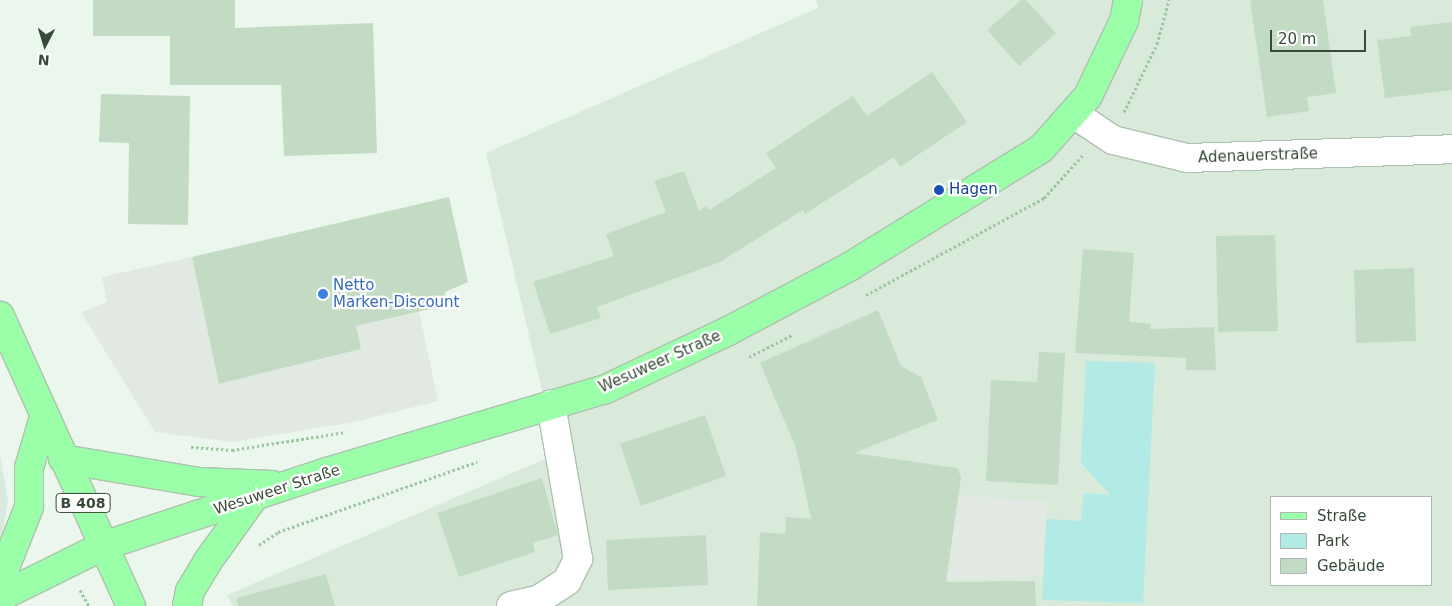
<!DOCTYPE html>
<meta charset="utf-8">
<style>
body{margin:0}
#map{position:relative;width:1452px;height:606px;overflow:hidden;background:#ebf6ec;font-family:"DejaVu Sans",sans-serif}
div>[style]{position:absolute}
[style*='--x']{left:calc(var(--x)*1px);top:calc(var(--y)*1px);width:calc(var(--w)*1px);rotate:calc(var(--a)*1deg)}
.residential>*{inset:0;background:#d9eadb}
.green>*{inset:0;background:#b2ebe5}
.parking>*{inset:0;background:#e2e8e2}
.building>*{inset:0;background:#c3dbc4}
.path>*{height:3px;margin-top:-1.5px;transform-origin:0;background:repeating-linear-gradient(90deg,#9dc5a0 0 2.5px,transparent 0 5px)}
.roads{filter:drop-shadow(1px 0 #adc2af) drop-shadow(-1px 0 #adc2af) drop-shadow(0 1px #adc2af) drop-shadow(0 -1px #adc2af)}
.minor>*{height:28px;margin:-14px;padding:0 14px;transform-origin:14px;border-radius:14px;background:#fff}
.major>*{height:28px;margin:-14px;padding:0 14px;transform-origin:14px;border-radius:14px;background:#9bffaa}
.dots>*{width:14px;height:14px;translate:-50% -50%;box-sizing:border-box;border:2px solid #fff;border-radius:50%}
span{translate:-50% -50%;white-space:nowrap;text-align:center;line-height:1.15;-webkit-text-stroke:4.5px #fff;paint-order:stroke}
.shield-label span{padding:1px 4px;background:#fff;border:1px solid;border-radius:4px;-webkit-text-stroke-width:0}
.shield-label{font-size:14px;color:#384b39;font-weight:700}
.street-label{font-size:15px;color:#384b39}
.transit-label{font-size:15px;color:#164399}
.left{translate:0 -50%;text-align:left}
.shop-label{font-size:15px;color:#366cbe}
.legend{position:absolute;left:1270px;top:496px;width:162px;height:90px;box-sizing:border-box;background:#fff;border:1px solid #afb7b0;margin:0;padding:6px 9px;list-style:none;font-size:15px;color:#384b39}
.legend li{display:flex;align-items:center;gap:10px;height:25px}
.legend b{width:25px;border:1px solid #afb7b0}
.north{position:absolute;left:20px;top:20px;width:50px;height:50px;-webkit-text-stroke:4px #fff;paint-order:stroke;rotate:185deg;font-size:14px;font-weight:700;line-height:20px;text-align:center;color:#384b39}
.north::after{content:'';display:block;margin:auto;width:18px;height:22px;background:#384b39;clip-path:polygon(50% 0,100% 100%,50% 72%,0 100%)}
.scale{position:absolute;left:1270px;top:30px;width:96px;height:22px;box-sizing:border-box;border:2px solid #384b39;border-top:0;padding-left:6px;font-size:15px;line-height:18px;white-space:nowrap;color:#384b39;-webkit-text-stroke:4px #fff;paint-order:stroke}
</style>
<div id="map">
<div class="residential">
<i style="clip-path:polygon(evenodd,816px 0,1452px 0,1452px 606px,233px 606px,227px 595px,557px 454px,486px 153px,818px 8px,816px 0,1271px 497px,1431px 497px,1431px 585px,1271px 585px,1271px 497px)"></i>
<i style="clip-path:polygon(0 455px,8px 502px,0 546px)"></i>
</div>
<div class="green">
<i style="clip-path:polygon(1086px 361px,1155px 363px,1143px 603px,1042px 600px,1046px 519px,1081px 521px,1084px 493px,1110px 495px,1081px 463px)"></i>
</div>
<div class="parking">
<i style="clip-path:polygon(192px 257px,220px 384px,361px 349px,356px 326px,419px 312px,438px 401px,354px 422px,232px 442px,155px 432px,81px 312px,107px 302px,102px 277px)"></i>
<i style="clip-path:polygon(958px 496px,1047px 501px,1043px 576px,946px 580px)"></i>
</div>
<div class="building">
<i style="clip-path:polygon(93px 0,235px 0,235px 28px,373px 23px,377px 153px,284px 156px,281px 85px,170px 85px,170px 36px,93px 36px)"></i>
<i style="clip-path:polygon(1021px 0,1026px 0,1056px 33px,1019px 66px,987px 30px)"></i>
<i style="clip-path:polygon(1250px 0,1323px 0,1336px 93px,1307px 97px,1309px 111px,1267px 117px)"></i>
<i style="clip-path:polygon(1452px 22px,1452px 90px,1385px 98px,1377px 40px,1411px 36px,1410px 27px)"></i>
<i style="clip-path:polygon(932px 72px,967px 122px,900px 167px,894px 157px,805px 214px,803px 210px,720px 262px,597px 307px,601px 318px,550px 334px,533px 282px,614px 256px,606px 234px,666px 212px,654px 181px,684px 171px,699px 211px,706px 206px,709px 210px,776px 168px,766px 153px,853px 96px,867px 116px)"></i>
<i style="clip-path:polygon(101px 94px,190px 96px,188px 225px,128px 224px,129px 143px,99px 142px)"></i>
<i style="clip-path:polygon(449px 197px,468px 282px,445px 292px,448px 305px,356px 326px,361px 349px,219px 384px,192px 257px)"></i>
<i style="clip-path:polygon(1275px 235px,1278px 331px,1218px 332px,1216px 236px)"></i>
<i style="clip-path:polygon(1083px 249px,1134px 253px,1129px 322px,1151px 324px,1150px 329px,1214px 327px,1216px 370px,1186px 370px,1186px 358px,1075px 353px)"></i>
<i style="clip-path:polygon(1414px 268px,1416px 341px,1356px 343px,1354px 270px)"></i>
<i style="clip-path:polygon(878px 310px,901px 366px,921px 377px,938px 420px,854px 453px,957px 468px,961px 477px,946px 582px,1035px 581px,1036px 606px,757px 606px,760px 532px,785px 534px,786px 517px,811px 519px,796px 448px,760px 363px)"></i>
<i style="clip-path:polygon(1039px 352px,1065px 353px,1058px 485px,986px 481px,991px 380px,1037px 382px)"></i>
<i style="clip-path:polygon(705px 415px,726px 476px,641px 506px,620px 444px)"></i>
<i style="clip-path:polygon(542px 478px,558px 535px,533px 543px,535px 552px,459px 577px,437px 513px)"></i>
<i style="clip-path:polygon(706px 535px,708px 585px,608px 590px,606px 540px)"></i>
<i style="clip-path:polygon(326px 574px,335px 606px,238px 606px,237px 598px)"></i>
</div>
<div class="path">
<i style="--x:1124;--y:112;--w:76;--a:-64.1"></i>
<i style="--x:1157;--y:44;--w:46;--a:-74.7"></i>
<i style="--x:866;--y:295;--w:203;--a:-28.6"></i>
<i style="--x:1044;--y:198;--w:58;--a:-47.8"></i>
<i style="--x:749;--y:357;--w:48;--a:-27.1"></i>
<i style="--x:191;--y:447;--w:41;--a:4.2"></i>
<i style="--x:232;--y:450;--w:115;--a:-9"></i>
<i style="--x:259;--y:545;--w:23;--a:-34"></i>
<i style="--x:278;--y:532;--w:211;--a:-19.4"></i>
<i style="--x:80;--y:590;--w:18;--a:61"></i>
</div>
<div class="roads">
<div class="minor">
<i style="--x:1074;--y:114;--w:47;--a:33.7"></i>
<i style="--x:1113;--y:140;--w:76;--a:13.7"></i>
<i style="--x:1187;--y:158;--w:265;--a:-1.9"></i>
<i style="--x:511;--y:606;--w:28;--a:-13"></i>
<i style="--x:538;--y:600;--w:35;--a:-33"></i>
<i style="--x:567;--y:581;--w:25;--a:-63"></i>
<i style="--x:578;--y:559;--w:157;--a:-99.9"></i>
</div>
<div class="major">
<i style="--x:0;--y:316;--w:318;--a:65.7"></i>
<i style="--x:63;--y:459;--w:138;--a:9.6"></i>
<i style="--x:199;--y:482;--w:73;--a:2.4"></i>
<i style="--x:0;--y:580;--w:79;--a:-68.3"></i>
<i style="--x:29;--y:507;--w:39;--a:-90"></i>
<i style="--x:29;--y:468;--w:53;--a:-73.6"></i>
<i style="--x:0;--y:597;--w:115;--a:-26.3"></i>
<i style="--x:103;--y:546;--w:236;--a:-18.3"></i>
<i style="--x:327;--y:472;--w:291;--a:-16.6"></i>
<i style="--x:606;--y:389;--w:137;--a:-25.4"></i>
<i style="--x:730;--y:330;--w:135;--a:-27.9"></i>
<i style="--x:849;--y:267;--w:225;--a:-31.6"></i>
<i style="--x:1041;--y:149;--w:71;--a:-48.4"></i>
<i style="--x:1088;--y:96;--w:83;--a:-64.4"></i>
<i style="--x:1124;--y:21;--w:21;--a:-79"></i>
<i style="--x:187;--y:606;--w:15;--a:-79"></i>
<i style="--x:190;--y:591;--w:35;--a:-59"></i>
<i style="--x:208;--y:561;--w:79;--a:-54.3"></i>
</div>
</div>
<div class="dots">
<i style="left:939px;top:190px;background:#1a4fb4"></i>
<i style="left:323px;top:294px;background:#3f7fe0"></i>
</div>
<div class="shield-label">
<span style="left:83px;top:503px">B 408</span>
</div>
<div class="street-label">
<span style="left:1258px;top:156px;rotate:-2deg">Adenauerstraße</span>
<span style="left:660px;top:362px;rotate:-24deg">Wesuweer Straße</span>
<span style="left:277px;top:490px;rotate:-18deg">Wesuweer Straße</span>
</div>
<div class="transit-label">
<span class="left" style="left:949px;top:190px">Hagen</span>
</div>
<div class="shop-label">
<span class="left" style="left:333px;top:294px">Netto<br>Marken-Discount</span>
</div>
<ul class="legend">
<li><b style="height:6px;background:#9bffaa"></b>Straße</li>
<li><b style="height:14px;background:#b2ebe5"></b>Park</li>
<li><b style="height:14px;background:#c3dbc4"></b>Gebäude</li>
</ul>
<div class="north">N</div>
<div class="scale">20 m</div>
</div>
